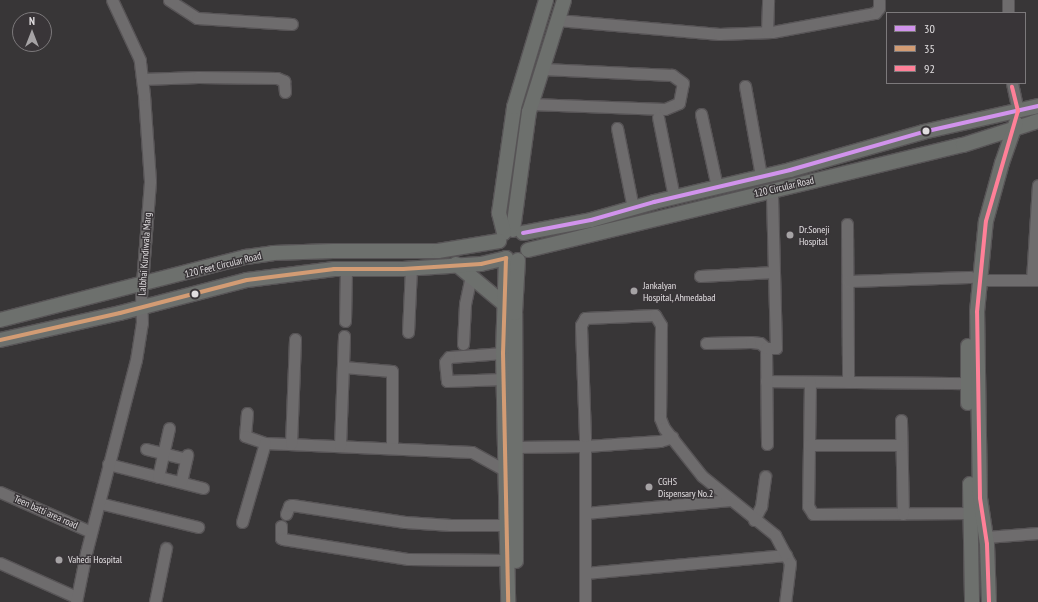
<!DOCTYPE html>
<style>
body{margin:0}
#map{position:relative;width:1038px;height:602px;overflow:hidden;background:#383637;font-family:"PT Sans Narrow",sans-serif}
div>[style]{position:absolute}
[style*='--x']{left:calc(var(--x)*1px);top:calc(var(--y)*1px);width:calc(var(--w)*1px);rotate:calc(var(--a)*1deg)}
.roads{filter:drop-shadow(1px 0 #575456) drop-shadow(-1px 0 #575456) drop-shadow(0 1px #575456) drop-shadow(0 -1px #575456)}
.minor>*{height:11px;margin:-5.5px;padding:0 5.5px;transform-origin:5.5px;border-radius:5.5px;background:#6e6c6d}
.major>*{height:14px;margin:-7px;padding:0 7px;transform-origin:7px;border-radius:7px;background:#6d706d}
.bus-1>*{height:4px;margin:-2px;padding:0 2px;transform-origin:2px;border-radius:2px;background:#d193ec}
.bus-2>*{height:4px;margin:-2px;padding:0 2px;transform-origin:2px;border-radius:2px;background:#d39c74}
.bus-3>*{height:4px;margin:-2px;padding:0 2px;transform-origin:2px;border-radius:2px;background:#ff8098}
.dots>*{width:11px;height:11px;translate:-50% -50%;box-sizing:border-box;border:2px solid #393538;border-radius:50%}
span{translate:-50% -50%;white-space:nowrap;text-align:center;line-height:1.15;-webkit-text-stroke:3px #393538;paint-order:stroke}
.street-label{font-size:10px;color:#e1dee0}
.poi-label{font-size:10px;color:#e1dee0}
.left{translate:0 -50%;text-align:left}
.legend{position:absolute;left:886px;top:12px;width:140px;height:72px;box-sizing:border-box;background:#393538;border:1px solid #7c797b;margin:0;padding:5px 7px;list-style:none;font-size:12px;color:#e1dee0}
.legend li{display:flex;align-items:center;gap:8px;height:20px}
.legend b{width:20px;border:1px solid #7c797b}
.north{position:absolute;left:12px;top:12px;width:40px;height:40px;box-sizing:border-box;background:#393538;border:1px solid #7c797b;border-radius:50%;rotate:0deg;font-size:11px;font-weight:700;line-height:16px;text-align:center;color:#e1dee0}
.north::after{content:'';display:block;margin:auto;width:14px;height:18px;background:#a6a3a5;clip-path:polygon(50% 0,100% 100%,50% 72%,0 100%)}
</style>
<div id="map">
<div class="roads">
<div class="minor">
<i style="--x:169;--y:0;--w:33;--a:33"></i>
<i style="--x:197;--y:18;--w:95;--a:3.6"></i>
<i style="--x:1008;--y:0;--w:13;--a:90"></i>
<i style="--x:557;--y:20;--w:163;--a:4.9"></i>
<i style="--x:719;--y:34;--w:53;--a:-2.2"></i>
<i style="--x:772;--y:32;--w:105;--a:-10.5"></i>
<i style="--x:875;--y:13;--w:6;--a:-51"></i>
<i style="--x:879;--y:8;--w:8;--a:-90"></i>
<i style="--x:767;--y:32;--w:32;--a:-88"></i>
<i style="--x:142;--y:79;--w:56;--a:-2"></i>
<i style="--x:198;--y:77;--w:79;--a:0.7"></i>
<i style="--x:277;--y:78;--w:8;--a:23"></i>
<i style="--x:284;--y:81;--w:11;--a:85"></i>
<i style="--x:1012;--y:83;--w:29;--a:78"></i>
<i style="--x:745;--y:86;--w:91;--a:79.9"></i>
<i style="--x:531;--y:104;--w:134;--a:2.1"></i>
<i style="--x:665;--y:109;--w:15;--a:-23"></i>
<i style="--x:679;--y:103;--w:20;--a:-79"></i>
<i style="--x:683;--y:83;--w:14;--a:-144"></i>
<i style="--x:672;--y:75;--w:129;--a:-177.3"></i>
<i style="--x:701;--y:114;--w:75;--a:77.6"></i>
<i style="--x:658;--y:117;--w:82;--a:78.7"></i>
<i style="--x:617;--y:128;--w:82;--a:78.7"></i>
<i style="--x:847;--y:224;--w:158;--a:89.6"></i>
<i style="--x:700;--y:276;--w:74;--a:-3.1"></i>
<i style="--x:980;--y:280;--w:58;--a:0"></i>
<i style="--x:1032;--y:280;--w:95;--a:-86.4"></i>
<i style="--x:848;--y:281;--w:123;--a:-1.9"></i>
<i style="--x:345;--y:321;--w:52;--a:-88.9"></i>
<i style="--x:408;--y:332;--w:63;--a:-87.3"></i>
<i style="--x:706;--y:343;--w:45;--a:-1.3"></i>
<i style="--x:751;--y:342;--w:9;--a:6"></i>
<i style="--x:760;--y:343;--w:8;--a:40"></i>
<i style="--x:463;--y:344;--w:40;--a:-87.1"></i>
<i style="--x:465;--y:304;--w:29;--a:-78"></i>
<i style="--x:503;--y:353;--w:54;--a:175.8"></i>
<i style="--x:449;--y:357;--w:6;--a:129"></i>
<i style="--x:445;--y:362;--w:19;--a:84"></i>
<i style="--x:447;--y:381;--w:57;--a:-2"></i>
<i style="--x:343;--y:367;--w:49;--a:4.7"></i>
<i style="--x:392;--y:371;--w:77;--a:90"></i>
<i style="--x:766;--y:381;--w:202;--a:0.6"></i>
<i style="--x:810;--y:382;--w:124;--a:90.9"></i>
<i style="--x:808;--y:506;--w:9;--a:58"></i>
<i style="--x:813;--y:514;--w:157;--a:-0.4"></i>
<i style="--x:247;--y:413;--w:23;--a:95"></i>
<i style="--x:245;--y:436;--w:21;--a:19"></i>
<i style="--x:265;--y:443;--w:207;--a:2.5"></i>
<i style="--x:472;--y:452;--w:39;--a:29"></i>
<i style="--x:901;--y:420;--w:94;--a:88.8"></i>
<i style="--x:291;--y:444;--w:105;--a:-87.8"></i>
<i style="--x:767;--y:444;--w:96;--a:-90.6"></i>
<i style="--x:766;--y:348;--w:10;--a:0"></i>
<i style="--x:776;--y:348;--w:158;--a:-91.5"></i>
<i style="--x:809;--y:445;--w:91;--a:0"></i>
<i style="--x:340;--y:446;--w:110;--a:-87.9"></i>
<i style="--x:516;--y:447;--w:69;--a:-0.8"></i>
<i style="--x:585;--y:446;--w:75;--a:-3.8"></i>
<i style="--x:660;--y:441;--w:13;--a:-18"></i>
<i style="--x:146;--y:449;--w:41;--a:14"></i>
<i style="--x:108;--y:464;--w:98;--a:14.2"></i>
<i style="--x:158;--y:477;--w:50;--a:-77.3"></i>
<i style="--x:181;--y:482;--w:28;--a:-77"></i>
<i style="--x:0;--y:492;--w:99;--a:23.7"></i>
<i style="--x:99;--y:503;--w:102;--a:13.6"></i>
<i style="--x:585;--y:513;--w:146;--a:-5.1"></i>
<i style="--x:286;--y:514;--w:9;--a:-69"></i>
<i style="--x:289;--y:506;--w:3;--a:-18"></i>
<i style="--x:292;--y:505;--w:114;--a:8.6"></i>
<i style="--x:405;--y:522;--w:46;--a:3.7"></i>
<i style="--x:451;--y:525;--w:55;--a:0"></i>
<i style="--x:754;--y:520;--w:16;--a:-63"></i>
<i style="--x:761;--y:506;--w:30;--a:-82"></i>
<i style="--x:242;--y:522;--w:82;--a:-73.8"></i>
<i style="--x:281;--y:526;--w:12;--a:90"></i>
<i style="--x:281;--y:538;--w:2;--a:27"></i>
<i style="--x:283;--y:539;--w:127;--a:9.1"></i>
<i style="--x:408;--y:559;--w:99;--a:0.6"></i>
<i style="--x:986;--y:537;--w:52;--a:-4.4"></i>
<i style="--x:0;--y:563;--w:83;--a:24.1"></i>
<i style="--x:585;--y:573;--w:202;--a:-5.1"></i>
<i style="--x:76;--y:602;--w:50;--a:-78.5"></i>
<i style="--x:86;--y:553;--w:199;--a:-75.5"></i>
<i style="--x:136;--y:360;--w:37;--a:-81"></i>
<i style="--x:142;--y:323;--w:27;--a:-92"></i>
<i style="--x:141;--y:296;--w:115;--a:-85.5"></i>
<i style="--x:150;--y:181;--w:86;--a:-94"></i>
<i style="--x:144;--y:95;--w:35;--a:-97"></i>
<i style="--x:140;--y:60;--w:66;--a:-115"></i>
<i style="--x:155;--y:602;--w:55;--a:-78.5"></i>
<i style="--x:585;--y:602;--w:166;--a:-90"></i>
<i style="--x:585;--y:436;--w:111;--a:-92.1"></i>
<i style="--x:581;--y:325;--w:8;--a:-60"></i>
<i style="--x:585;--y:318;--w:70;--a:-2.5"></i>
<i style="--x:655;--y:315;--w:12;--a:59"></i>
<i style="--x:661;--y:325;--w:93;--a:90.6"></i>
<i style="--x:660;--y:418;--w:11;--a:68"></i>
<i style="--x:664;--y:428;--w:61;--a:51.6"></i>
<i style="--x:702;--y:476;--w:94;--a:38.9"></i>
<i style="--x:775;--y:535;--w:32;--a:62"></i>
<i style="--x:790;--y:563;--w:39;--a:97"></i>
</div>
<div class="major">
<i style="--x:513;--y:230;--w:119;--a:-82.3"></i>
<i style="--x:529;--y:112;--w:117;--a:-72.6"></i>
<i style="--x:504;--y:233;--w:21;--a:-104"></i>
<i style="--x:499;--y:213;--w:107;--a:-81.9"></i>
<i style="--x:514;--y:107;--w:112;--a:-73.3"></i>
<i style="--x:523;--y:233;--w:69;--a:-10.8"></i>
<i style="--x:591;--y:220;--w:66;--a:-15.9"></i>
<i style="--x:654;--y:202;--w:140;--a:-13.2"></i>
<i style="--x:790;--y:170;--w:138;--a:-15.9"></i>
<i style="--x:923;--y:132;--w:118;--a:-12.7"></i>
<i style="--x:528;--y:250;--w:447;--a:-13.6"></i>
<i style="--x:963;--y:145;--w:79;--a:-17.7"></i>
<i style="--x:456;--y:264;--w:62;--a:39.8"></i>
<i style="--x:0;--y:320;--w:254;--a:-14.4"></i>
<i style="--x:246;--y:257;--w:27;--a:-8"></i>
<i style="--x:273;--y:253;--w:60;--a:-1.9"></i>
<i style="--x:333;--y:251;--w:105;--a:0"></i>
<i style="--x:438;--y:251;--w:62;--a:-9.3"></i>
<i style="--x:0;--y:340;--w:123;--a:-12.7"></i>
<i style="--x:120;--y:313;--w:131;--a:-14.6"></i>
<i style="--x:247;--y:280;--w:88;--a:-7.2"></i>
<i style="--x:334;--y:269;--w:69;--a:0"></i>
<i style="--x:403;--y:269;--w:78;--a:-3.7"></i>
<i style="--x:481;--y:264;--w:26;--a:-13"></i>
<i style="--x:506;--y:258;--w:95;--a:91.8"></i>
<i style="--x:503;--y:353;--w:249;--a:88.8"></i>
<i style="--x:968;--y:346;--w:57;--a:90"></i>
<i style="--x:970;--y:484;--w:118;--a:89"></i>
<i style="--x:516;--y:561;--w:248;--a:-90.2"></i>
<i style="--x:515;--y:313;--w:53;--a:-86.8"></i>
<i style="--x:989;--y:602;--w:58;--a:-92"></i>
<i style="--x:987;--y:544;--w:47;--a:-98.7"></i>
<i style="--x:980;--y:498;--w:186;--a:-90.9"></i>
<i style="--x:977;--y:312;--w:91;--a:-84.4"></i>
<i style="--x:986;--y:221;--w:60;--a:-74.6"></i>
<i style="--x:1002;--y:163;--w:42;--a:-70.7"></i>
</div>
</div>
<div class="bus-1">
<i style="--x:523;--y:233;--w:69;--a:-10.8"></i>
<i style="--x:591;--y:220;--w:66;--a:-15.9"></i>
<i style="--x:654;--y:202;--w:140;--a:-13.2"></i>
<i style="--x:790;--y:170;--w:138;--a:-15.9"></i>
<i style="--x:923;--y:132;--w:118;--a:-12.7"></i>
</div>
<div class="bus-2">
<i style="--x:0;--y:340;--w:123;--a:-12.7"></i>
<i style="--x:120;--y:313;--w:131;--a:-14.6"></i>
<i style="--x:247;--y:280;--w:88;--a:-7.2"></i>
<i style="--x:334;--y:269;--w:69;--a:0"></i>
<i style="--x:403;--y:269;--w:78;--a:-3.7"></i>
<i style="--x:481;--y:264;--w:26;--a:-13"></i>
<i style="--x:506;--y:258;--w:95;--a:91.8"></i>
<i style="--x:503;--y:353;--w:249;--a:88.8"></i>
</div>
<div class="bus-3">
<i style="--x:989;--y:602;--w:58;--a:-92"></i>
<i style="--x:987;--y:544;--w:47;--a:-98.7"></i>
<i style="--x:980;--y:498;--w:186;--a:-90.9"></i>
<i style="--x:977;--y:312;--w:91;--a:-84.4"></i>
<i style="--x:986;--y:221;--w:115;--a:-73.8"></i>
<i style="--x:1018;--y:111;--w:25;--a:-104"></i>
</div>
<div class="dots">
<i style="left:926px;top:131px;background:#e1dee0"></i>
<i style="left:790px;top:235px;background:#a6a3a5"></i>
<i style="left:634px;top:291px;background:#a6a3a5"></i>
<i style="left:195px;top:294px;background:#e1dee0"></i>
<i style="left:649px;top:487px;background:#a6a3a5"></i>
<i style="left:59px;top:560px;background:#a6a3a5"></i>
</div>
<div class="street-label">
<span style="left:784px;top:187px;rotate:-13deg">120 Circular Road</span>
<span style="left:145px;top:254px;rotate:-86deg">Lalbhai Kundiwala Marg</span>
<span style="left:223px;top:265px;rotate:-14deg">120 Feet Circular Road</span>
<span style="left:46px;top:512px;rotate:24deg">Teen batti area road</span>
</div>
<div class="poi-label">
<span class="left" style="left:799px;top:235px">Dr.Soneji<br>Hospital</span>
<span class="left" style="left:643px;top:291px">Jankalyan<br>Hospital, Ahmedabad</span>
<span class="left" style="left:658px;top:487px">CGHS<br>Dispensary No.2</span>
<span class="left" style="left:68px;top:560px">Vahedi Hospital</span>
</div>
<ul class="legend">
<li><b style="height:5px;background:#d193ec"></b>30</li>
<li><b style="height:5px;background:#d39c74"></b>35</li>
<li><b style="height:5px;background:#ff8098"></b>92</li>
</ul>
<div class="north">N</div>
</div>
